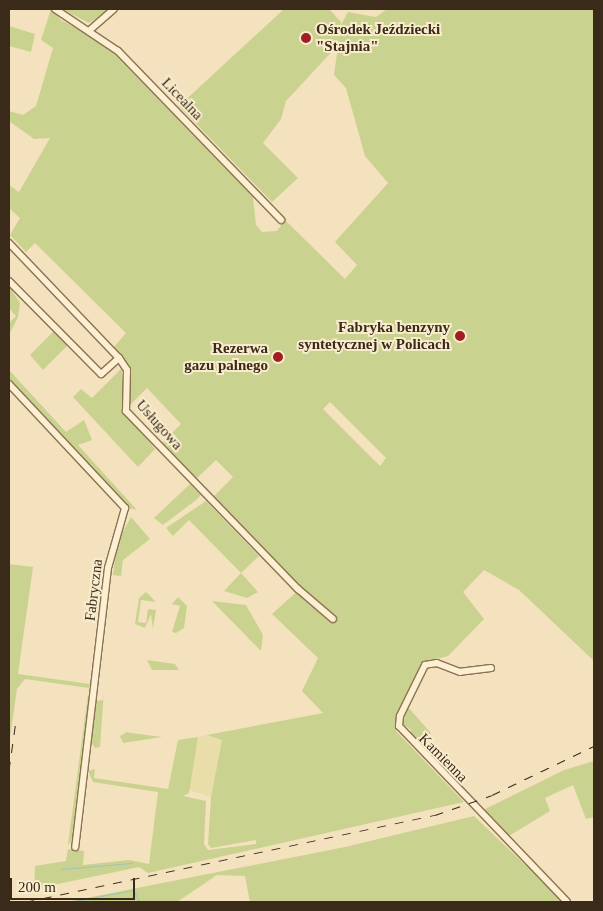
<!DOCTYPE html>
<meta charset="utf-8">
<style>
body{margin:0}
#map{position:relative;width:603px;height:911px;overflow:hidden;background:#f3e2bd;font-family:"Times New Roman",serif}
div>[style]{position:absolute}
[style*='--x']{left:calc(var(--x)*1px);top:calc(var(--y)*1px);width:calc(var(--w)*1px);rotate:calc(var(--a)*1deg)}
.farmland>*{inset:0;background:#e9dea9}
.green>*{inset:0;background:#cad290}
.stream>*{height:1px;margin:-0.5px;padding:0 0.5px;transform-origin:0.5px;border-radius:0.5px;background:#a1c3b9}
.roads{filter:drop-shadow(1px 0 #8c7254) drop-shadow(-1px 0 #8c7254) drop-shadow(0 1px #8c7254) drop-shadow(0 -1px #8c7254)}
.minor>*{height:6px;margin:-3px;padding:0 3px;transform-origin:3px;border-radius:3px;background:#fdefd1}
.rail>*{height:1px;margin-top:-0.5px;transform-origin:0;background:repeating-linear-gradient(90deg,#3a2a1a 0 9px,transparent 0 18px)}
.dots>*{width:14px;height:14px;translate:-50% -50%;box-sizing:border-box;border:2px solid #f9eccd;border-radius:50%}
span{translate:-50% -50%;white-space:nowrap;text-align:center;line-height:1.15;-webkit-text-stroke:4px #f9eccd;paint-order:stroke}
.poi-label{font-size:15px;color:#3a2a1a;font-weight:700}
.left{translate:0 -50%;text-align:left}
.right{translate:-100% -50%;text-align:right}
.street-label{font-size:15px;color:#3a2a1a}
.frame{position:absolute;inset:0;border:10px solid #3a2a1a;pointer-events:none}
.scale{position:absolute;left:10px;top:878px;width:125px;height:22px;box-sizing:border-box;border:2px solid #3a2a1a;border-top:0;padding-left:6px;font-size:15px;line-height:18px;white-space:nowrap;color:#3a2a1a;-webkit-text-stroke:4px #f9eccd;paint-order:stroke}
</style>
<div id="map">
<div class="farmland">
<i style="clip-path:polygon(207px 735px,222px 740px,211px 797px,186px 789px,198px 737px)"></i>
</div>
<div class="green">
<i style="clip-path:polygon(evenodd,51px 9px,61px 20px,103px 42px,253px 197px,256px 225px,262px 232px,277px 231px,285px 220px,345px 279px,357px 265px,335px 242px,388px 183px,365px 156px,346px 88px,334px 75px,341px 25px,348px 12px,376px 17px,387px 9px,594px 9px,594px 661px,519px 590px,484px 570px,463px 592px,484px 619px,448px 656px,424px 662px,400px 710px,396px 731px,464px 802px,148px 873px,139px 867px,34px 889px,35px 866px,66px 861px,68px 849px,84px 851px,83px 865px,129px 860px,149px 864px,158px 792px,93px 782px,88px 771px,95px 769px,94px 778px,168px 789px,178px 740px,198px 737px,189px 793px,183px 796px,206px 801px,204px 844px,208px 850px,256px 844px,256px 840px,211px 848px,208px 844px,211px 797px,222px 740px,207px 735px,323px 713px,302px 691px,318px 658px,272px 614px,301px 588px,213px 497px,233px 477px,216px 460px,195px 480px,161px 444px,181px 424px,147px 388px,127px 408px,129px 365px,114px 347px,126px 333px,35px 243px,26px 252px,10px 235px,20px 218px,9px 208px,9px 185px,19px 192px,50px 138px,34px 139px,9px 121px,9px 111px,23px 115px,36px 106px,53px 48px,41px 40px,51px 9px,330px 402px,386px 458px,380px 466px,323px 409px,330px 402px)"></i>
<i style="clip-path:polygon(62px 9px,111px 9px,89px 23px)"></i>
<i style="clip-path:polygon(284px 9px,329px 9px,341px 22px,339px 44px,286px 101px,281px 119px,263px 143px,298px 178px,272px 202px,179px 106px)"></i>
<i style="clip-path:polygon(9px 26px,35px 34px,31px 52px,9px 46px)"></i>
<i style="clip-path:polygon(9px 286px,20px 303px,18px 317px,9px 335px,9px 323px,16px 316px,9px 308px)"></i>
<i style="clip-path:polygon(55px 330px,69px 344px,43px 370px,30px 355px)"></i>
<i style="clip-path:polygon(122px 368px,123px 409px,155px 449px,138px 467px,73px 397px,81px 389px,92px 398px)"></i>
<i style="clip-path:polygon(9px 370px,66px 432px,84px 420px,92px 440px,78px 445px,137px 510px,129px 508px,9px 379px)"></i>
<i style="clip-path:polygon(190px 484px,201px 495px,196px 500px,163px 525px,154px 518px)"></i>
<i style="clip-path:polygon(206px 501px,259px 556px,241px 573px,258px 592px,247px 598px,224px 591px,241px 573px,189px 520px,173px 536px,166px 528px)"></i>
<i style="clip-path:polygon(131px 517px,150px 539px,123px 560px,121px 576px,113px 575px,117px 543px)"></i>
<i style="clip-path:polygon(9px 564px,33px 567px,18px 674px,90px 684px,89px 688px,25px 679px,17px 689px,9px 745px)"></i>
<i style="clip-path:polygon(146px 592px,156px 602px,141px 600px,138px 622px,146px 623px,148px 609px,156px 610px,153px 629px,151px 614px,145px 628px,135px 624px,139px 598px)"></i>
<i style="clip-path:polygon(178px 597px,187px 606px,184px 628px,176px 633px,172px 632px,180px 606px,172px 604px)"></i>
<i style="clip-path:polygon(212px 601px,246px 605px,263px 635px,261px 651px)"></i>
<i style="clip-path:polygon(147px 660px,175px 664px,179px 670px,152px 670px)"></i>
<i style="clip-path:polygon(104px 690px,100px 747px,95px 748px,91px 741px,96px 701px,103px 700px)"></i>
<i style="clip-path:polygon(88px 694px,91px 701px,74px 838px,68px 845px)"></i>
<i style="clip-path:polygon(407px 706px,431px 733px,424px 748px,410px 738px,411px 730px,403px 724px)"></i>
<i style="clip-path:polygon(127px 732px,131px 733px,162px 737px,123px 743px,120px 736px)"></i>
<i style="clip-path:polygon(594px 761px,594px 817px,586px 819px,573px 785px,545px 798px,550px 811px,507px 837px,481px 811px,564px 770px)"></i>
<i style="clip-path:polygon(474px 816px,564px 902px,250px 902px,245px 876px,217px 875px,177px 902px,66px 902px,345px 847px)"></i>
</div>
<div class="stream">
<i style="--x:61;--y:869;--w:71;--a:-4.8"></i>
<i style="--x:69;--y:902;--w:65;--a:-10.6"></i>
<i style="--x:133;--y:890;--w:14;--a:60"></i>
</div>
<div class="roads">
<div class="minor">
<i style="--x:55;--y:9;--w:76;--a:33.7"></i>
<i style="--x:118;--y:51;--w:235;--a:46"></i>
<i style="--x:91;--y:29;--w:30;--a:-41"></i>
<i style="--x:9;--y:243;--w:159;--a:46.3"></i>
<i style="--x:119;--y:358;--w:24;--a:138"></i>
<i style="--x:101;--y:374;--w:131;--a:-134.7"></i>
<i style="--x:119;--y:358;--w:14;--a:56"></i>
<i style="--x:127;--y:370;--w:41;--a:91.4"></i>
<i style="--x:126;--y:411;--w:248;--a:46"></i>
<i style="--x:298;--y:589;--w:46;--a:40.6"></i>
<i style="--x:9;--y:384;--w:170;--a:46.9"></i>
<i style="--x:125;--y:508;--w:62;--a:105.8"></i>
<i style="--x:108;--y:568;--w:281;--a:96.7"></i>
<i style="--x:491;--y:668;--w:31;--a:173"></i>
<i style="--x:460;--y:672;--w:25;--a:-159"></i>
<i style="--x:437;--y:663;--w:12;--a:171"></i>
<i style="--x:425;--y:665;--w:57;--a:116.1"></i>
<i style="--x:400;--y:716;--w:10;--a:96"></i>
<i style="--x:399;--y:726;--w:243;--a:46.3"></i>
</div>
</div>
<div class="rail">
<i style="--x:9;--y:770;--w:50;--a:-82"></i>
<i style="--x:25;--y:902;--w:419;--a:-12"></i>
<i style="--x:435;--y:815;--w:60;--a:-19.3"></i>
<i style="--x:492;--y:795;--w:113;--a:-25.7"></i>
</div>
<div class="dots">
<i style="left:306px;top:38px;background:#a21d1f"></i>
<i style="left:460px;top:336px;background:#a21d1f"></i>
<i style="left:278px;top:357px;background:#a21d1f"></i>
</div>
<div class="poi-label">
<span class="left" style="left:316px;top:38px">Ośrodek Jeździecki<br>"Stajnia"</span>
<span class="right" style="left:450px;top:336px">Fabryka benzyny<br>syntetycznej w Policach</span>
<span class="right" style="left:268px;top:357px">Rezerwa<br>gazu palnego</span>
</div>
<div class="street-label">
<span style="left:182px;top:99px;rotate:46deg">Licealna</span>
<span style="left:159px;top:425px;rotate:48deg">Usługowa</span>
<span style="left:94px;top:590px;rotate:-83deg">Fabryczna</span>
<span style="left:443px;top:758px;rotate:45deg">Kamienna</span>
</div>
<div class="frame"></div>
<div class="scale">200 m</div>
</div>
